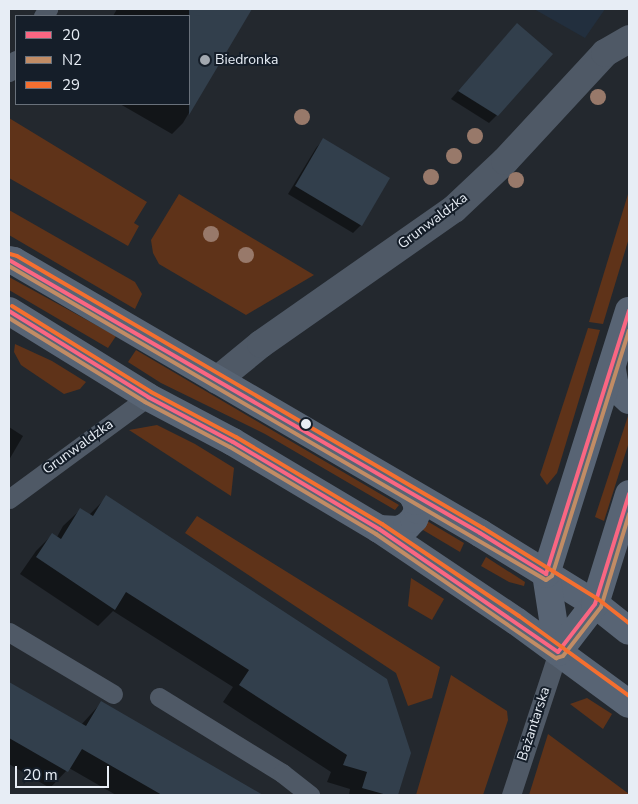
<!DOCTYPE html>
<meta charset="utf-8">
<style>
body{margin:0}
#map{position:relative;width:638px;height:804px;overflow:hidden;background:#23282e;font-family:"Nunito Sans",sans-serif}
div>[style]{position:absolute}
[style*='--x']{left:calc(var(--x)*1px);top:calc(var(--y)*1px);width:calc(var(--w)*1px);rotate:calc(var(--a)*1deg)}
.built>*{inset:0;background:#222f3e}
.green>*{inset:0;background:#5f3319}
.shadow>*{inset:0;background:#0007}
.building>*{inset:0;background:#323f4c}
.lane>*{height:19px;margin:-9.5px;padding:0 9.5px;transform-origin:9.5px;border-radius:9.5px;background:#4f5966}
.street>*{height:28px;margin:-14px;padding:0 14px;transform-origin:14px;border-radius:14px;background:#4f5966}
.secondary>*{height:28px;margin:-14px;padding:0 14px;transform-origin:14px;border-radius:14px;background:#586474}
.bus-1>*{height:4px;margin:-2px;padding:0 2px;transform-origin:2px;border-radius:2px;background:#fa6682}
.bus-2>*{height:4px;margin:-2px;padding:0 2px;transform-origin:2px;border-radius:2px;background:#c18c65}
.bus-3>*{height:4px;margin:-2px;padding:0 2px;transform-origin:2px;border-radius:2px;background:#f46f30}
.trees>*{width:16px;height:16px;margin:-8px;border-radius:50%;background:#98796a}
.dots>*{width:14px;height:14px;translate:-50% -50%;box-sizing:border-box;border:2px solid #151e29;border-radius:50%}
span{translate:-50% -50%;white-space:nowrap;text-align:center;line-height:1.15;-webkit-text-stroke:4px #151e29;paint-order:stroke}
.poi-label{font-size:14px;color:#e7edf5}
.left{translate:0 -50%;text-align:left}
.street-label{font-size:14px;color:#e7edf5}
.frame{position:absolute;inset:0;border:10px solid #e7edf5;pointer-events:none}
.legend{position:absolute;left:15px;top:15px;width:175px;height:90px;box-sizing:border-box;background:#151e29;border:1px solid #69717b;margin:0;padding:6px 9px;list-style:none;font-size:15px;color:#e7edf5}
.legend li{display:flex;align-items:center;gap:10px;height:25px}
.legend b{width:25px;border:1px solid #69717b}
.scale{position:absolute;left:15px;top:766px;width:94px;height:22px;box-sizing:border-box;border:2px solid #e7edf5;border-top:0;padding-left:6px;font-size:15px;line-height:18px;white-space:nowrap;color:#e7edf5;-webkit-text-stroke:4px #151e29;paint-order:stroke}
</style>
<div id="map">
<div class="built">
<i style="clip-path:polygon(534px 9px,605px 9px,585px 38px)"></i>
</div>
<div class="green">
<i style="clip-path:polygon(9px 118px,147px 202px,134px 223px,139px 226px,128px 246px,9px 178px)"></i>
<i style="clip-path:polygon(629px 191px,629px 238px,603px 324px,589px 322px)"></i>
<i style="clip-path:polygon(179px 194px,314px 275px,246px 315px,159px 264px,153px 253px,151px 240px)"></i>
<i style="clip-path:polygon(9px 210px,135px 282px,142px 294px,135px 309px,9px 235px)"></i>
<i style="clip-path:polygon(9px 277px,116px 336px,108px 348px,9px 290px)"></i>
<i style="clip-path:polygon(588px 328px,600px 330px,557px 473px,547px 485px,540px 475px)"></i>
<i style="clip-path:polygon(15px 344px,52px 361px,86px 382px,80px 389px,64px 394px,21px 365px,14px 352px)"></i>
<i style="clip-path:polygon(136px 350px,399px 505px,395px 510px,265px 434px,161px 383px,128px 362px)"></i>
<i style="clip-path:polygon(628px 416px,629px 442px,604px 521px,595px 517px)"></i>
<i style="clip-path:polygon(157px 425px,195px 444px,234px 468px,231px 496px,129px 430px)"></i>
<i style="clip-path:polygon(197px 516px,440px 667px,432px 698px,408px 706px,396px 673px,185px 533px)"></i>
<i style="clip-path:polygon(427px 521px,464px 543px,460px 552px,423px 530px,421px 524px)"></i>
<i style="clip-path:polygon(486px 557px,525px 582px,524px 586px,509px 582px,481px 566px)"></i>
<i style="clip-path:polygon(411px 578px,444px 599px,432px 620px,408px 606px)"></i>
<i style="clip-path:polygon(451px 675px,507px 711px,508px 720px,483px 795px,416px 795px)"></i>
<i style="clip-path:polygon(587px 698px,612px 714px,603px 729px,570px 704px)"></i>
<i style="clip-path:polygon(548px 734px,629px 794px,629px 795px,529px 795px)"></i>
</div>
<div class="shadow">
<i style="clip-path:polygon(117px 9px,250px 9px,183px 123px,172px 134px,120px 104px,189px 104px,189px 16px,113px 16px)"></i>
<i style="clip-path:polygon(509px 33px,497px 115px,489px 123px,451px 99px)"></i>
<i style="clip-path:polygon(323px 140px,361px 225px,353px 233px,288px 194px,316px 148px)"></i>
<i style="clip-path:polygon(9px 427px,23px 436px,9px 460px)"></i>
<i style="clip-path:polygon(107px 497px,410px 753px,397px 795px,349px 795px,350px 789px,327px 782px,331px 772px,223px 702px,233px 687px,113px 611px,98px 626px,20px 574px,36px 551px,53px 534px,57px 537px,63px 526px,80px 510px,89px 515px)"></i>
<i style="clip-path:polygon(9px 683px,81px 725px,101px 703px,261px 795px,116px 795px,69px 768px,50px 788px,9px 764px)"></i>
</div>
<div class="building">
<i style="clip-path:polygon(189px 9px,252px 9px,189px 115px)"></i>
<i style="clip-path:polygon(517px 23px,553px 54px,498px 116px,458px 91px)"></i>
<i style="clip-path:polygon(323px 138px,390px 178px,362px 226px,295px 186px)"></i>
<i style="clip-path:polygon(106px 495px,387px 679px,411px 753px,398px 795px,387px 795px,362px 788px,367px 772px,343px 765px,347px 755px,239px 685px,249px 670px,126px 592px,115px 610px,36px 557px,52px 533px,61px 539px,80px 508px,93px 516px)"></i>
<i style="clip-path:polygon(9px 682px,86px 726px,101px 701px,263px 795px,162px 795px,82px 749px,68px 772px,9px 738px)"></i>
</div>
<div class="lane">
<i style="--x:43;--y:16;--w:9;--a:-54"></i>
<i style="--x:9;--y:72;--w:14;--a:-60"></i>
<i style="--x:9;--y:499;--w:172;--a:-36.3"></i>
<i style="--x:9;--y:632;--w:121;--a:30.8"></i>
<i style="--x:159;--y:697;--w:145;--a:31.7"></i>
<i style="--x:282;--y:773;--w:36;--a:38"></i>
<i style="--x:511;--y:795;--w:151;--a:-71.8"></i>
</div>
<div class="street">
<i style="--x:217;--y:380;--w:57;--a:-39.3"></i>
<i style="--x:261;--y:344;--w:236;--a:-35"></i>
<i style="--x:454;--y:209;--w:70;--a:-43.3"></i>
<i style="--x:505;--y:161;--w:147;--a:-47.2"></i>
<i style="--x:605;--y:53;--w:28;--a:-30"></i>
</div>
<div class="secondary">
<i style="--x:9;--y:260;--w:5;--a:11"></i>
<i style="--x:14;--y:261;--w:540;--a:30.27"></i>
<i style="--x:480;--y:533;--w:135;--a:31.7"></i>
<i style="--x:595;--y:604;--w:43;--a:38.5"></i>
<i style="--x:9;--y:311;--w:163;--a:31.7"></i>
<i style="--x:148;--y:397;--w:96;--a:27.9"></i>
<i style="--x:233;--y:442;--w:170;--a:30.8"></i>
<i style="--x:379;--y:529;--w:165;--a:33.9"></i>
<i style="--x:516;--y:621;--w:140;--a:36.3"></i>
<i style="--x:612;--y:370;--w:17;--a:80"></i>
<i style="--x:615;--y:387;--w:19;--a:43"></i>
<i style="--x:379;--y:529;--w:19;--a:3"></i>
<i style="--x:398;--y:530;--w:10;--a:-24"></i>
<i style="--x:407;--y:526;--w:10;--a:-45"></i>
<i style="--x:414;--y:519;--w:10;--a:-66"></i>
<i style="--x:418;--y:510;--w:9;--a:-103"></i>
<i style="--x:416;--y:501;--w:9;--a:-122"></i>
<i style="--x:558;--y:652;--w:79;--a:-98.7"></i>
<i style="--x:546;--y:574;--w:276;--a:-72.5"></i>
<i style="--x:558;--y:652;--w:61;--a:-52.4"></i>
<i style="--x:595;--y:604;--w:115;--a:-72.8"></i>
</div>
<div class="bus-1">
<i style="--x:9;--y:260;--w:544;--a:30.1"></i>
<i style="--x:480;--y:533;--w:78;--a:31.8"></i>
<i style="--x:9;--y:311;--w:163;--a:31.7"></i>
<i style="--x:148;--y:397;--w:96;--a:27.9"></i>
<i style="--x:233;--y:442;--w:170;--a:30.8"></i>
<i style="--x:379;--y:529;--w:217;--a:34.5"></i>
<i style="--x:546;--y:574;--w:276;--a:-72.5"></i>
<i style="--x:558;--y:652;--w:61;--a:-52.4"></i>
<i style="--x:595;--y:604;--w:115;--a:-72.8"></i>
</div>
<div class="bus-2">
<i style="--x:9;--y:266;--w:622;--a:30.32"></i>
<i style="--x:546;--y:580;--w:7;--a:-34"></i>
<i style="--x:552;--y:576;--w:257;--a:-72.6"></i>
<i style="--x:9;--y:318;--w:160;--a:31.7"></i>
<i style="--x:145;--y:402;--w:96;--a:27.9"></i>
<i style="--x:230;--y:447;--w:170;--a:30.8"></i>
<i style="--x:376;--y:534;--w:219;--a:34.6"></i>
<i style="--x:556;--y:658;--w:7;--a:-16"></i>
<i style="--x:563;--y:656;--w:62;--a:-52.2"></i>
<i style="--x:601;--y:607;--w:97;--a:-73.2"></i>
</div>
<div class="bus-3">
<i style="--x:10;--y:254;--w:7;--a:16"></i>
<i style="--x:17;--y:256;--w:540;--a:30.27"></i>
<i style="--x:483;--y:528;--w:135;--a:31.7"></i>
<i style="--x:598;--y:599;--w:39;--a:38"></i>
<i style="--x:12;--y:306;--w:163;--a:31.7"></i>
<i style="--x:151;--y:392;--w:96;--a:27.9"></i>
<i style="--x:236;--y:437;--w:170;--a:30.8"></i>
<i style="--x:382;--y:524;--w:165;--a:33.9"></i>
<i style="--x:519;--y:616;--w:136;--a:36"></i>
</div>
<div class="trees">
<i style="left:598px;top:97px"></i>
<i style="left:302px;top:117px"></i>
<i style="left:475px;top:136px"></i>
<i style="left:454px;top:156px"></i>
<i style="left:431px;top:177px"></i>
<i style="left:516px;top:180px"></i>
<i style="left:211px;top:234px"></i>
<i style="left:246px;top:255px"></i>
</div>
<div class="dots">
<i style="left:205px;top:60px;background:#a2a8af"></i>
<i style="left:306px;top:424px;background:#e7edf5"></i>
</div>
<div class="poi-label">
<span class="left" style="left:215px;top:60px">Biedronka</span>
</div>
<div class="street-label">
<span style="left:433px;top:221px;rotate:-37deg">Grunwaldzka</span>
<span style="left:78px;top:447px;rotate:-36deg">Grunwaldzka</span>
<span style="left:534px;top:724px;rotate:-72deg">Bażantarska</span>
</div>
<div class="frame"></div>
<ul class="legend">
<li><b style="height:6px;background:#fa6682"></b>20</li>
<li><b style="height:6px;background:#c18c65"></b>N2</li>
<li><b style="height:6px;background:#f46f30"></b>29</li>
</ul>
<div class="scale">20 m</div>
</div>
